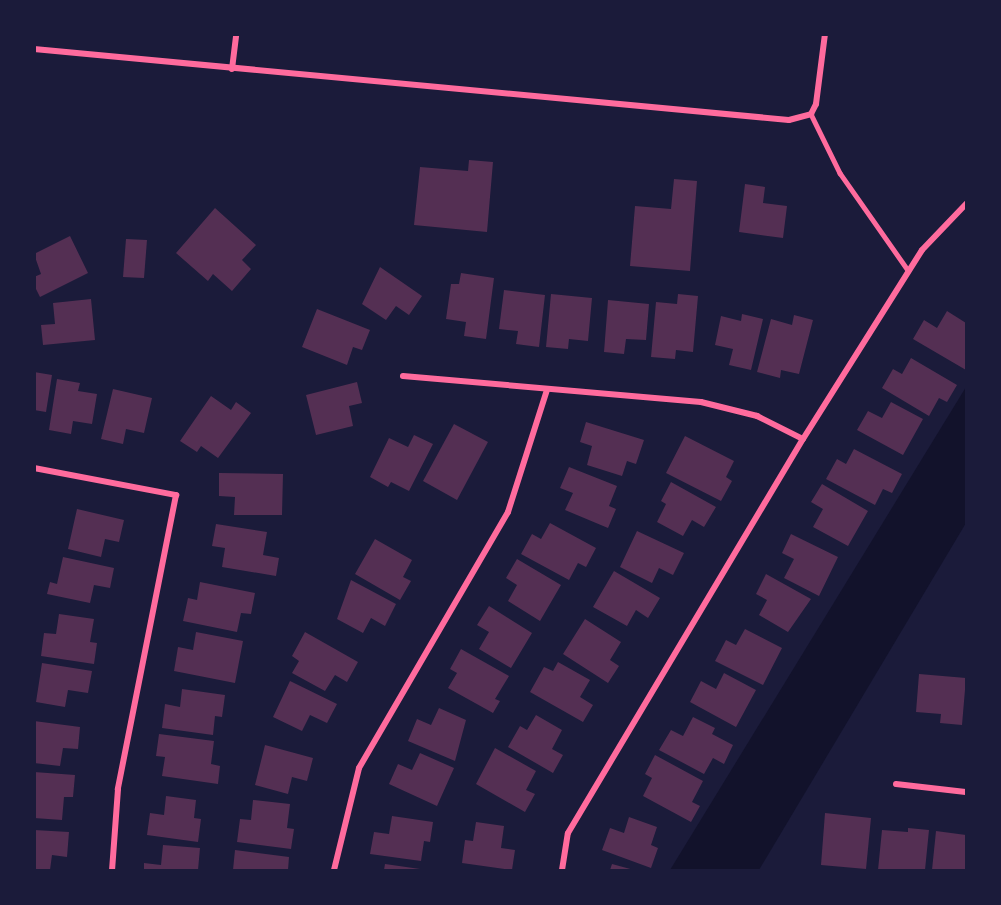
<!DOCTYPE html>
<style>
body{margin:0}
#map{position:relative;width:1001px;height:905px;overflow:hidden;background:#1b1b3a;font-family:Commissioner,sans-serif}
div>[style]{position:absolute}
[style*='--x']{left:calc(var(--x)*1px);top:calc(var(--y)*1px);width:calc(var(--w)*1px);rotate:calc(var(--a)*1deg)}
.water>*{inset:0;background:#12122b}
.building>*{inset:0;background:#542f53}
.service>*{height:4.5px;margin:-2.25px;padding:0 2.25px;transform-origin:2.25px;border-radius:2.25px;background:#ff6b9d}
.minor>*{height:6px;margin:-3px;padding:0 3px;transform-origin:3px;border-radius:3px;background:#ff6b9d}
span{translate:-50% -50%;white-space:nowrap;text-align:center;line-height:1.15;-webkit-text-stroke:4.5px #1b1b3a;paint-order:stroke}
.frame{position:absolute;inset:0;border:36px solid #1b1b3a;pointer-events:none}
</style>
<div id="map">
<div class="water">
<i style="clip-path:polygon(966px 387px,966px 523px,759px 870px,670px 870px)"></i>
</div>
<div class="building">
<i style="clip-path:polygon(469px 160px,493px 162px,487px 232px,414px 225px,420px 167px,468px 171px)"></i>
<i style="clip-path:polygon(674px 179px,697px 181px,690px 271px,630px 266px,635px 206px,671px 209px)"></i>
<i style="clip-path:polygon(745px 184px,765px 187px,763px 203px,787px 206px,783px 238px,739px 232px)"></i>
<i style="clip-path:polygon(215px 208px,256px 245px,242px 260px,251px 269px,232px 291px,213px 274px,208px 281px,176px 253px)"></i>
<i style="clip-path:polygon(70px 236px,88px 273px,40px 297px,34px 285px,34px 277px,41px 274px,34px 254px)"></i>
<i style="clip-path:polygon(126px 239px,147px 240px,144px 278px,123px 277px)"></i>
<i style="clip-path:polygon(380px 267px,422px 296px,409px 315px,396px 306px,386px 320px,362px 304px)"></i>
<i style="clip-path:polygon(461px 273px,494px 278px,486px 339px,464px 336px,466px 322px,446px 319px,451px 284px,459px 284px)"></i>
<i style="clip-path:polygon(504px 290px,545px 295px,539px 347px,516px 344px,518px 331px,499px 329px)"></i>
<i style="clip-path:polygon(551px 294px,592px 298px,588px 341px,569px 339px,568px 349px,546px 347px)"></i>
<i style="clip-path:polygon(678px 294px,698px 296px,693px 352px,676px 350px,675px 359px,651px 357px,656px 302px,677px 304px)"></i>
<i style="clip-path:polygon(91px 299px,95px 340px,43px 345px,41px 325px,55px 324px,53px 303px)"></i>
<i style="clip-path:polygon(608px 300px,649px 304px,646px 340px,626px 339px,624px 354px,604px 352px)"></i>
<i style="clip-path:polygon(317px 309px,370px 330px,362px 350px,353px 347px,347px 365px,302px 347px)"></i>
<i style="clip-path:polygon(947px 311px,966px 323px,966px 370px,913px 339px,924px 320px,937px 328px)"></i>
<i style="clip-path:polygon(742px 314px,763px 319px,751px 370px,729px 365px,733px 349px,715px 345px,721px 316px,741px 321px)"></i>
<i style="clip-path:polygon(794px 315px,813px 320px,799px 374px,781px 370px,780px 378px,757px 372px,771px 319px,792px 325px)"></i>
<i style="clip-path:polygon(911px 358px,957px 385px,947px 402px,939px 398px,929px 416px,882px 388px,893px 369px,902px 374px)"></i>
<i style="clip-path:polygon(34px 372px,52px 375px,46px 412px,34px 410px)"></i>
<i style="clip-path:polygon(57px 379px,80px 383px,78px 391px,97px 394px,92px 424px,73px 421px,71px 434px,49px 430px)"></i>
<i style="clip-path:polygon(357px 382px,362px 403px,349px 406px,353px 426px,316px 435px,306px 395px)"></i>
<i style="clip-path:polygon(113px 389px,152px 398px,144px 433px,126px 429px,123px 444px,101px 439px)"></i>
<i style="clip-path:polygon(211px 396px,231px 410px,236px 402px,251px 413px,218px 458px,201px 446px,197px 452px,180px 441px)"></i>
<i style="clip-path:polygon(891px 402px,923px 419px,903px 455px,857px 430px,868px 411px,882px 418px)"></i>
<i style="clip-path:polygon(586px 422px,644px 440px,636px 464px,627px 461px,622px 476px,587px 465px,592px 446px,580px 442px)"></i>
<i style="clip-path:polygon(454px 424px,488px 442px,457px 500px,423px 481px)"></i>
<i style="clip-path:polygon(414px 435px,433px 444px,409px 491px,391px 482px,388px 487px,370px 477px,389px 438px,408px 447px)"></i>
<i style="clip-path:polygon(685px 436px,734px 461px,726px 477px,732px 481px,721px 501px,666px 473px)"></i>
<i style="clip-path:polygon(854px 449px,902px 474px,892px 493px,883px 489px,875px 505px,826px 479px,837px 459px,846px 464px)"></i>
<i style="clip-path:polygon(569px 467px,617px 486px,609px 506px,616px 509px,608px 528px,565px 510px,573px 493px,560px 488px)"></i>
<i style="clip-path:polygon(219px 473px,283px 474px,282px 515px,234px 515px,235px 497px,219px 496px)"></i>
<i style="clip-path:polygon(671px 482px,716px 507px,704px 527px,692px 520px,683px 536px,657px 522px,666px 504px,661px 501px)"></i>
<i style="clip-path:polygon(822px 484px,868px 511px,848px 546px,813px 527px,823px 509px,811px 502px)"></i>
<i style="clip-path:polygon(77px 509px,124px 520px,119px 542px,105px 539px,101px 557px,68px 549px)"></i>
<i style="clip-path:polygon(550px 523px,596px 548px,586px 567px,578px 563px,569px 580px,521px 554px,532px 534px,541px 539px)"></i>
<i style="clip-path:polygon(216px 524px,267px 532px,263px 555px,279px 558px,276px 576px,222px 567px,225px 548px,212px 546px)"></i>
<i style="clip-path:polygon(637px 531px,684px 553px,673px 575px,659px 568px,652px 583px,620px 567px)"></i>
<i style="clip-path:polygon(791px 534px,838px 557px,819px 596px,784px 578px,794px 559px,782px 553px)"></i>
<i style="clip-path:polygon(375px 539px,412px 560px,403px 577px,411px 581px,400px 600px,355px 574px)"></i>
<i style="clip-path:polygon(63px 557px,114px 568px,110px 588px,94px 585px,90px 603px,47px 594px,50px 582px,57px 584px)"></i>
<i style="clip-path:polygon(517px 559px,561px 585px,540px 621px,508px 601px,517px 585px,506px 578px)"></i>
<i style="clip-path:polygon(614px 571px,660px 598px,648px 618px,636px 610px,627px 626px,593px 607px)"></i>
<i style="clip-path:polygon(766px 574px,811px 599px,788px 632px,759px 615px,767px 600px,756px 594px)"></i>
<i style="clip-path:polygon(351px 580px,396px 604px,385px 626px,371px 618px,363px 633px,337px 619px)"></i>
<i style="clip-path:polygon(200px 582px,255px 593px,251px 614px,241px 613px,237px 632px,183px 621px,188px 598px,197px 600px)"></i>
<i style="clip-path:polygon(489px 606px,532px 633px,511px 668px,479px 649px,489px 632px,477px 625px)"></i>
<i style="clip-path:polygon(59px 614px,94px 619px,90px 642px,97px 643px,94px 664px,41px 656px,44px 633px,56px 634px)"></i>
<i style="clip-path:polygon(585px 619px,621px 642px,610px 660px,619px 666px,608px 683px,563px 654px)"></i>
<i style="clip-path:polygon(745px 629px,782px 648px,763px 685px,715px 661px,726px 640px,736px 645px)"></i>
<i style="clip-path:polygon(196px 632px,243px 641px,235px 683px,174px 671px,178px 647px,193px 650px)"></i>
<i style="clip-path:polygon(305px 632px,358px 662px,347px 682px,335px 675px,325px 691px,292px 673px,299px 661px,292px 656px)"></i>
<i style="clip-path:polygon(461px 649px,509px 676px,495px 699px,500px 701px,493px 713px,448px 688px,457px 673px,450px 669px)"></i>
<i style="clip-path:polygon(558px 662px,590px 680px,580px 697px,593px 705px,583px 722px,530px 692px,544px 667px,553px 671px)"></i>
<i style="clip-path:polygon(42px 663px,92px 671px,88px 693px,68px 690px,65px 707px,36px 702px)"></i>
<i style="clip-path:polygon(724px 673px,756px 690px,736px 727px,690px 702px,701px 681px,716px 689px)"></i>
<i style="clip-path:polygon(919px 674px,966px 678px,962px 725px,940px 723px,941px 714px,916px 712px)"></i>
<i style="clip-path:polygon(290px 681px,337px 704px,327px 723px,310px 715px,302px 731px,273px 717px)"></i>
<i style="clip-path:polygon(182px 689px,225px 695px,222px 717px,215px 716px,213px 735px,162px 728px,165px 704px,180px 707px)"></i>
<i style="clip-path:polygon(439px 708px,466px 720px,455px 761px,408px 741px,417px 719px,431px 725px)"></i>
<i style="clip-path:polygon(536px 715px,562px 730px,552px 749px,563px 755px,553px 773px,508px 747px,520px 726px,527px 730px)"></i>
<i style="clip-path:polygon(693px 717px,715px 728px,712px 734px,733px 745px,724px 764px,713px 758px,704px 774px,659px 750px,671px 730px,683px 736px)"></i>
<i style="clip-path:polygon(34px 721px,80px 727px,78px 749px,63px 748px,60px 766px,34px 763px)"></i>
<i style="clip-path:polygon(159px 734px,214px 741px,211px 764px,220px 766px,218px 784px,162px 776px,165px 757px,156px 756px)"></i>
<i style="clip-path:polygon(265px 745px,313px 758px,307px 781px,292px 777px,288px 794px,255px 785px)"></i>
<i style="clip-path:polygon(495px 748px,536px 771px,526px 790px,535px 794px,525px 812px,476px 784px)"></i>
<i style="clip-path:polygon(420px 753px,454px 768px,437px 806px,389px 784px,398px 764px,412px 770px)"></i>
<i style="clip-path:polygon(655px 755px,703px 781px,692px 802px,700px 806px,691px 822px,643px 796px,652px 778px,645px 774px)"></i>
<i style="clip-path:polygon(34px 772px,75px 775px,73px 797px,64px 797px,62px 820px,34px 818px)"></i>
<i style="clip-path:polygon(166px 796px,196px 800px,194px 818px,201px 819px,198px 842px,147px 835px,150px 813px,164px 815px)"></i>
<i style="clip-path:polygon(253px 800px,290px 804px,287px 828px,294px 829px,291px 849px,237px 842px,240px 819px,251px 820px)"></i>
<i style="clip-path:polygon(825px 813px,871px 818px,866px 869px,821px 865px)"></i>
<i style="clip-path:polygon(392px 816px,433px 822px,430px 842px,424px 841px,421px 861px,370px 854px,374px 832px,389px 834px)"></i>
<i style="clip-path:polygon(629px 817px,657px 827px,651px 845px,658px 848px,651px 868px,602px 850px,610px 828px,624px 833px)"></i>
<i style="clip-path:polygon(476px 822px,504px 826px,501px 848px,515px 850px,512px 870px,462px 863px,465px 840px,473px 841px)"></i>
<i style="clip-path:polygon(908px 828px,929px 830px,925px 870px,878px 870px,882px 830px,908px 832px)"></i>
<i style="clip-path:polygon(34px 830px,69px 832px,67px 857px,52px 855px,50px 870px,34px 870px)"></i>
<i style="clip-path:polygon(936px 831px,966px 835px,966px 870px,932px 870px)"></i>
<i style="clip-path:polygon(163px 845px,200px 848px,198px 870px,144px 870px,144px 863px,161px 865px)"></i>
<i style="clip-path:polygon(235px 850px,289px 857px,288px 870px,233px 870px)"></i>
<i style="clip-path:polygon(385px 864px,420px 869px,420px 870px,384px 870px)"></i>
<i style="clip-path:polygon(612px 864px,634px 870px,610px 870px)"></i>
</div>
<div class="service">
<i style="--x:811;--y:114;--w:66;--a:63.8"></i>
<i style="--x:840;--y:173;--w:118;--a:55"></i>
</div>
<div class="minor">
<i style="--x:34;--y:49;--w:758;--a:5.37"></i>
<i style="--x:789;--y:120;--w:23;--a:-15"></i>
<i style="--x:811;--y:114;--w:11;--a:-63"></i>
<i style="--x:816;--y:104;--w:71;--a:-82.7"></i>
<i style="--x:232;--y:69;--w:35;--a:-83"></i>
<i style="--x:403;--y:376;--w:299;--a:5"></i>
<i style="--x:701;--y:402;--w:58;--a:14"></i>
<i style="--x:757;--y:416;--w:51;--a:26.6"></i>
<i style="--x:34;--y:468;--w:145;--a:10.8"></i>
<i style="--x:176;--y:495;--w:300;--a:101.2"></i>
<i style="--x:118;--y:789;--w:81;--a:94.2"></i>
<i style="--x:896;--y:784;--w:70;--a:6.5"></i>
<i style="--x:334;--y:870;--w:105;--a:-76.2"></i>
<i style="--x:359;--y:768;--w:296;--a:-59.8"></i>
<i style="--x:508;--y:512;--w:128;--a:-72.3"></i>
<i style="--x:562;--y:870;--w:37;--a:-81"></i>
<i style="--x:568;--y:833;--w:459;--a:-59.2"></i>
<i style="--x:803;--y:439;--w:223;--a:-57.8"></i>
<i style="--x:922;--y:250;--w:64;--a:-46.3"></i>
</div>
<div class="frame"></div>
</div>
